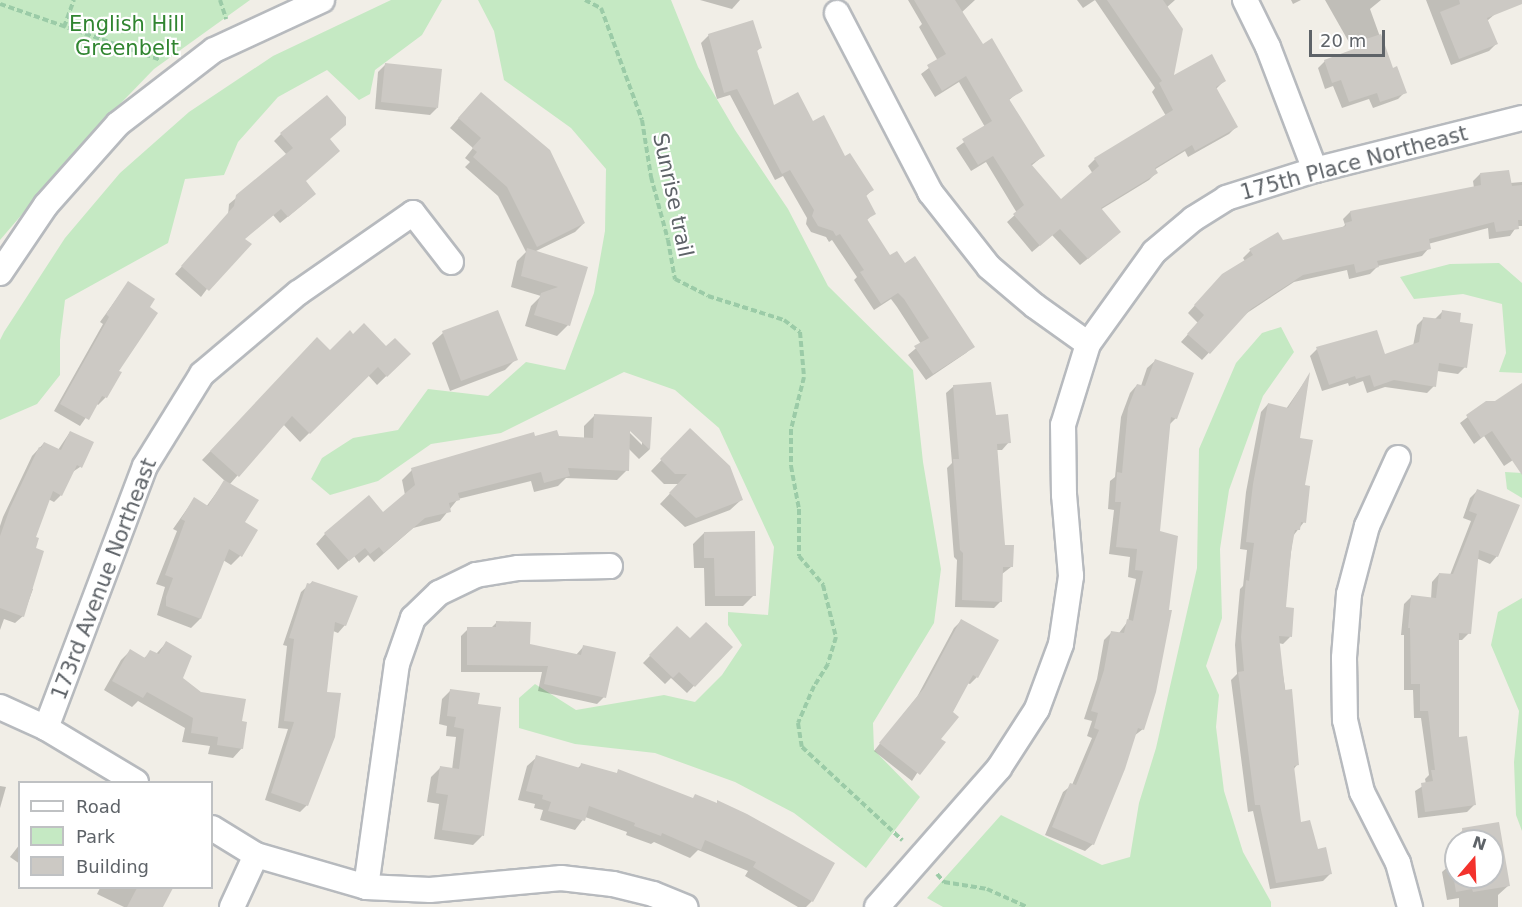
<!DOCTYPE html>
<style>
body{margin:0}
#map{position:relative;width:1522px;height:907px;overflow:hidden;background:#f1eee7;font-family:"DejaVu Sans",sans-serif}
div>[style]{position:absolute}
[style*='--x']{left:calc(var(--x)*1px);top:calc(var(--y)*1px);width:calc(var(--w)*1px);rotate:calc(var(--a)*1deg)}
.green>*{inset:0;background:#c5e9c3}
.shadow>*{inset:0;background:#0003}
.building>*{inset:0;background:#ccc9c4}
.path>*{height:4px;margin-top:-2px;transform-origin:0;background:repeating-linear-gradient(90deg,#9bcba7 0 6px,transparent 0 9px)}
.roads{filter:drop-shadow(2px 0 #b7babe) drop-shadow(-2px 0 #b7babe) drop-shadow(0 2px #b7babe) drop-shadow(0 -2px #b7babe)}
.street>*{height:24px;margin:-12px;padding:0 12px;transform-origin:12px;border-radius:12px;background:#fff}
span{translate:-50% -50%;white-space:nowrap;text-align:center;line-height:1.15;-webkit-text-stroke:4.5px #fff;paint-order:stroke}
.park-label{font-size:21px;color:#308530}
.street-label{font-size:21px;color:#5e6368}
.legend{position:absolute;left:18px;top:781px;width:195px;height:108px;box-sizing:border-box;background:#fff;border:2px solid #bfc1c3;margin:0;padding:8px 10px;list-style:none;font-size:18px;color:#5e6368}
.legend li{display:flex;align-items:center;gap:12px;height:30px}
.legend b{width:30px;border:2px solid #bfc1c3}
.north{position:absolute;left:1444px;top:829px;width:60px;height:60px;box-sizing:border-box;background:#fff;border:2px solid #bfc1c3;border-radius:50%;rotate:19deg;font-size:16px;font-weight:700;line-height:24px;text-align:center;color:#5e6368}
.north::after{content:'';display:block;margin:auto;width:21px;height:27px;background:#f3322c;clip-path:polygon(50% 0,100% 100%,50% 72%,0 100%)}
.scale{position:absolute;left:1309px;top:30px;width:76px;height:27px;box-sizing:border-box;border:3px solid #5e6368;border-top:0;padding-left:8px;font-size:18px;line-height:21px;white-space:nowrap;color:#5e6368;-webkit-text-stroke:4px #fff;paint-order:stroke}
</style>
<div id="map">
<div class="green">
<i style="clip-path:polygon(0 0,250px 0,154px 69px,92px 133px,0 240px)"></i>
<i style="clip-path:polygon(391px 0,442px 0,422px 35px,375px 70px,370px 94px,359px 100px,327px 70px,278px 97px,238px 142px,224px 175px,185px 179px,168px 243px,65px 300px,60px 340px,60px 375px,37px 404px,0 420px,0 340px,4px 332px,65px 238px,120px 173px,189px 112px,273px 56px)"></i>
<i style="clip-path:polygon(478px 0,671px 0,698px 67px,735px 130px,788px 209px,828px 286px,913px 370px,923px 462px,941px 569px,934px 623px,873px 723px,874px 750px,920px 797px,866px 868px,794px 813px,735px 782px,655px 753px,575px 744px,519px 728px,519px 698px,535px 684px,576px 710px,664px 695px,695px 702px,722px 675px,742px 645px,728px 625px,728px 612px,768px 615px,774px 547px,719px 428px,675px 390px,624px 372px,501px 433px,431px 444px,378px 481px,330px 495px,311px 479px,322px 458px,353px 438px,398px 430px,428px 389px,488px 396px,526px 362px,565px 370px,594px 293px,605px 231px,606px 169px,571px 128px,504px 80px,494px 31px)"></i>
<i style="clip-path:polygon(1499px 263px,1522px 283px,1522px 373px,1499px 372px,1506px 353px,1502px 304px,1463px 294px,1414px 299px,1400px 277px,1450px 264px)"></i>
<i style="clip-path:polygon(1281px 327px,1294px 352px,1263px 396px,1229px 490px,1220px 549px,1222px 618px,1206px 666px,1219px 695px,1216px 727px,1224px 791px,1243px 852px,1271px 902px,1271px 907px,943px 907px,927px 898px,1001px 815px,1102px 865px,1130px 857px,1139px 803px,1156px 748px,1197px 568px,1199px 449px,1236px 363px,1262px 333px)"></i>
<i style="clip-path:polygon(1505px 472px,1522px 473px,1522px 498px,1507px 489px)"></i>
<i style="clip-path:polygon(1522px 598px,1522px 831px,1516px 815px,1514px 762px,1519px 711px,1491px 645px,1498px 612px)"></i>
</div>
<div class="shadow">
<i style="clip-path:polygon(700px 0,740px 0,732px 9px)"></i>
<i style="clip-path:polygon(908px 0,975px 0,961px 13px,982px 46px,1021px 90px,1009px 100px,1043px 156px,1031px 166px,1061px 201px,1093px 174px,1088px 166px,1095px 159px,1166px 116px,1152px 92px,1155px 88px,1095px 0,1083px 8px,1077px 0,1175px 0,1166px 8px,1172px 78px,1224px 81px,1216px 89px,1236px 127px,1229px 134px,1188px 157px,1185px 151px,1154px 170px,1156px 173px,1149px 180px,1100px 210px,1112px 239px,1080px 265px,1052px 235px,1032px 252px,1007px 222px,1017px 213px,986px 162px,971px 171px,956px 148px,985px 127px,959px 82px,935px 97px,921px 74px,938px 61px,919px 27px,922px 24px)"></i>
<i style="clip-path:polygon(1291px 0,1301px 0,1293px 4px)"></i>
<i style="clip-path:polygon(1325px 0,1381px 0,1370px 9px,1392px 70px,1405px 92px,1398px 99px,1373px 108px,1369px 99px,1342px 108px,1333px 86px,1325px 89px,1318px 68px,1325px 61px,1354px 51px)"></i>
<i style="clip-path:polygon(1426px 0,1489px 0,1495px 14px,1487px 21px,1496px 44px,1489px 51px,1451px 65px)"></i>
<i style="clip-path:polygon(709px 35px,760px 48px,756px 52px,773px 107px,813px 123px,872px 190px,865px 197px,874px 213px,866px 221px,889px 257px,973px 346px,966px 353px,926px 380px,908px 355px,921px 344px,897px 307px,891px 299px,874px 310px,854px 280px,857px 277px,832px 240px,829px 242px,826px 237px,811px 232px,806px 224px,807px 218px,783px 176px,775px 180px,730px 95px,717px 99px,701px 43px)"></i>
<i style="clip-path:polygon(385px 65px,437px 108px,430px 115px,375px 109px,378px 72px)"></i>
<i style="clip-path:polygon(472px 103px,584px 223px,575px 232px,534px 252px,586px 268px,568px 325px,557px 336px,525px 326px,531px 306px,541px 296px,511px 287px,517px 261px,526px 252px,498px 196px,465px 167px,470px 162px,465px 158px,473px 148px,450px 128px)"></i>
<i style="clip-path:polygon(281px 134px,328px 140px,304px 182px,307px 201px,280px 223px,273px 215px,244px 239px,201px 297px,175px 274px,228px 215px,229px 204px,287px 155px,274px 141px)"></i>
<i style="clip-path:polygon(1480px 174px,1510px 183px,1522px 182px,1522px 226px,1517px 226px,1510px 236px,1489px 239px,1488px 228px,1428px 244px,1429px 248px,1422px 256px,1378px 266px,1370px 274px,1349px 279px,1347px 270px,1294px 282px,1244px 315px,1202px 360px,1181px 342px,1198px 323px,1188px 313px,1215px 283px,1245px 261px,1243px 258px,1250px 251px,1341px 229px,1345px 225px,1343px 219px,1350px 212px,1474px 188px,1473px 181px)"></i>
<i style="clip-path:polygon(128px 283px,117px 371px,119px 373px,105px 398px,98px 405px,96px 403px,80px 426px,54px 411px,103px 324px,100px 322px)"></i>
<i style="clip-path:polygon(1442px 312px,1465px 367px,1458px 374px,1437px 371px,1434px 386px,1427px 393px,1385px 387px,1367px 393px,1363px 381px,1349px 386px,1348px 383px,1322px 391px,1310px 356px,1317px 349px,1384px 356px,1413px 346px,1417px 325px,1424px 318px,1434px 320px)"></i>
<i style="clip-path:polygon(443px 333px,516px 359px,505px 370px,450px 391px,432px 343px)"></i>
<i style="clip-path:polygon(353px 336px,409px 354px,377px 385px,368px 375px,300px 442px,283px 424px,230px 484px,243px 523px,240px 556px,231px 565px,223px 560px,200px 619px,191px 628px,157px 615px,165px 587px,156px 584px,177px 531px,173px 529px,194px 499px,206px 507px,225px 481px,202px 460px,317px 340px,330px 352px)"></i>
<i style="clip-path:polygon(1155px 361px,1176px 418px,1168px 426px,1143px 729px,1134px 736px,1093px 844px,1085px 851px,1045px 835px,1063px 792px,1072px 785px,1092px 738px,1087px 736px,1092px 721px,1084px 719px,1097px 679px,1104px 640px,1112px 632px,1119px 633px,1128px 621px,1136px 579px,1128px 577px,1130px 557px,1109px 554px,1114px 510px,1108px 509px,1110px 481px,1115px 477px,1121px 417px,1130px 393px,1137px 385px,1141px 386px,1147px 368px)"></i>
<i style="clip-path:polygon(1308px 377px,1298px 439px,1304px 522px,1293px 536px,1284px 608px,1290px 637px,1283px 644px,1278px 643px,1297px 765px,1293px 770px,1300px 823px,1330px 874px,1323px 881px,1270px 889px,1253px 811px,1248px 812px,1231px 680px,1237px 674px,1235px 645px,1240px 589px,1243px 586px,1247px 550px,1240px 549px,1246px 492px,1261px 412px,1268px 404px,1286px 409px)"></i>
<i style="clip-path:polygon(1522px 385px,1522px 454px,1504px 466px,1484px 436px,1474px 444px,1460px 423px,1487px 402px,1495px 403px)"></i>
<i style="clip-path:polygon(954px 386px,995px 417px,1009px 442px,1002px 450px,996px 450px,1003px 546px,1011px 567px,1002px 574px,1001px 601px,994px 608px,955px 607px,957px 560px,954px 557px,947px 468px,952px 463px,946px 393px)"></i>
<i style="clip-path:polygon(evenodd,594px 416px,650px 419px,649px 450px,639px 459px,628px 448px,627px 470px,617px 480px,566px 478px,558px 486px,534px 492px,531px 481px,458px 499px,440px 521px,413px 528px,374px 562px,368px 555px,359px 563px,354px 556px,338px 570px,316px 544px,325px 534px,383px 514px,405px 495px,402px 480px,412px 470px,534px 438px,584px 439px,584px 426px,594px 416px,626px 425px,642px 440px,642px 445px,624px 427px,626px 425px)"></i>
<i style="clip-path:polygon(690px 430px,741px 500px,730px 510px,685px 527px,660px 504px,679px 484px,664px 484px,651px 471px)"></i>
<i style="clip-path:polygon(70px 432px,92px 443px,80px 467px,71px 473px,61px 495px,54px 502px,48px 499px,34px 538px,30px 588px,33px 589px,23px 616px,15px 623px,4px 619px,0 630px,0 526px,3px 517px,32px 456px,44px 443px,58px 450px)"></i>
<i style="clip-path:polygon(1477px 491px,1497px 556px,1490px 564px,1476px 558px,1469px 633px,1462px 640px,1457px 640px,1458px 739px,1474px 805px,1467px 812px,1418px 818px,1415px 791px,1426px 784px,1425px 779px,1429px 775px,1421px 718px,1414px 718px,1413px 690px,1404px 690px,1404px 635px,1401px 635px,1404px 604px,1411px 597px,1431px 599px,1432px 582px,1439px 574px,1450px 575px,1471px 521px,1463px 518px,1470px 498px)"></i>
<i style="clip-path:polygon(704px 533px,754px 595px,743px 606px,705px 606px,704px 568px,694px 568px,693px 544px)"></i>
<i style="clip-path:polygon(312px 582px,345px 625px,338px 633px,333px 631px,325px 693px,334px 736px,307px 805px,300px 812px,265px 800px,288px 729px,278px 728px,287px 646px,283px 645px,301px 592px)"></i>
<i style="clip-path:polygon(961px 621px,977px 677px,970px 684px,967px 683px,939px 739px,912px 781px,874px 751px,917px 697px,954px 628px)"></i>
<i style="clip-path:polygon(496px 623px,529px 645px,576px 655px,584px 646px,604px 697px,597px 704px,538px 691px,542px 672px,461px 672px,461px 636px,468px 629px,491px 628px)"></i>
<i style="clip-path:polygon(677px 628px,690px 640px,731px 647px,687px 693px,671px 678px,665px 684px,643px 663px)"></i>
<i style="clip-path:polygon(166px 643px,181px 678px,241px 723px,242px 748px,233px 758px,208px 754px,210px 746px,182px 742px,185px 728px,138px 701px,132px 707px,104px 690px,121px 660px,130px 651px,143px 659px,151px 652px,156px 654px)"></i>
<i style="clip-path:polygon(451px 690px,477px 705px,482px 836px,473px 845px,434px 839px,439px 804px,427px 802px,431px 777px,440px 768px,452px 770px,456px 737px,446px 736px,447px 726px,439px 724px,442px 699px)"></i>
<i style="clip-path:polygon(537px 757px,577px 769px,581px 765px,616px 774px,619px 771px,692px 799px,716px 804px,718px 802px,812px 901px,806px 907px,798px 907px,745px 876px,748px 871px,698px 850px,690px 858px,654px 842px,651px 844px,626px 835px,627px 832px,585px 817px,575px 830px,540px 820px,543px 810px,534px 808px,535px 804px,518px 800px,527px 766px)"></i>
<i style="clip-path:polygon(0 786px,6px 787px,0 808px)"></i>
<i style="clip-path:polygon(1498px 824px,1509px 885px,1498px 895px,1498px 907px,1459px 907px,1459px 898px,1447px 900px,1442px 872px,1451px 864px,1456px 863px,1456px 877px,1492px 877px,1492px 841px,1456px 841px,1456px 851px,1454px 839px,1463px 830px)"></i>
<i style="clip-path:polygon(20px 844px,20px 864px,10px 857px)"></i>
<i style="clip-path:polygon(100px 888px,163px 888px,170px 891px,162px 907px,124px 907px,97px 894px)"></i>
</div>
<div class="building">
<i style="clip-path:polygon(914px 0,955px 0,983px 44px,992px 38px,1023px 91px,1009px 99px,1045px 156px,1031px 164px,1061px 199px,1099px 166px,1094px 158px,1173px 110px,1159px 83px,1162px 81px,1107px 0,1163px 0,1183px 29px,1174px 75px,1212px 54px,1226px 81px,1216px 87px,1238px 127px,1195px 151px,1192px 145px,1155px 168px,1158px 173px,1101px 208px,1121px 232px,1088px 259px,1060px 229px,1040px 246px,1013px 214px,1024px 205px,993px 156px,978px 165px,962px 139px,992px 121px,966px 76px,942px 91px,927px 65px,946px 54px)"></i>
<i style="clip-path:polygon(1459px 0,1522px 0,1522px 4px,1487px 18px,1498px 44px,1459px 59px,1440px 12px,1460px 4px)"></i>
<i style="clip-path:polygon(753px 20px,762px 48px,757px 50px,774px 105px,798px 92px,813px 121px,824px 115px,845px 156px,850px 153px,874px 190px,866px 195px,876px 214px,867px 219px,890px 255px,897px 251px,905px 263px,915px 256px,975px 347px,933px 374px,914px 346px,929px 338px,904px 299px,898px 293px,881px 304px,860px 272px,864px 270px,840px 234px,836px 236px,833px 231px,818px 226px,812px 216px,814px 210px,790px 170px,782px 174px,737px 89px,724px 93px,708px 34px)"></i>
<i style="clip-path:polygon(1381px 34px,1393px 68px,1397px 66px,1407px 93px,1380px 102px,1377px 93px,1349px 102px,1341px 80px,1332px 83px,1324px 60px,1362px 46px,1360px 41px)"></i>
<i style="clip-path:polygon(385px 63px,442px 69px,438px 108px,381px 102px)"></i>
<i style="clip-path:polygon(481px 92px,550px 150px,585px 223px,537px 247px,507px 187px,473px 157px,477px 152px,472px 148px,481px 138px,458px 118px)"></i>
<i style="clip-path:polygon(327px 95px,346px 117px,346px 125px,330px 139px,340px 151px,306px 181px,316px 194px,288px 217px,281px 209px,245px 239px,252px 244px,209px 291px,181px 266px,234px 206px,236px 195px,293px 148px,280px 133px)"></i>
<i style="clip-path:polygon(1509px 170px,1512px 186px,1522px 185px,1522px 220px,1518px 220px,1519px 229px,1496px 232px,1494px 222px,1429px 239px,1431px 249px,1377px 261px,1379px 267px,1356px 273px,1354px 264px,1303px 275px,1251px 309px,1210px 354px,1187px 334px,1204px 315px,1194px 305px,1222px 274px,1253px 255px,1249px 249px,1278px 232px,1283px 240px,1346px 226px,1345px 223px,1352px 221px,1350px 211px,1481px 185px,1480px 173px)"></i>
<i style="clip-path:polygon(527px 248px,588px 267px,570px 326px,534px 315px,541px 293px,558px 287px,521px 276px)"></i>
<i style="clip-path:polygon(128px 281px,155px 299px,150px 307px,158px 313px,119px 371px,122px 372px,107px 398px,102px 396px,89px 420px,60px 404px,109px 317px,106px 314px)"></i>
<i style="clip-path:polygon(498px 310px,518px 360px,461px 381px,442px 331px)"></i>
<i style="clip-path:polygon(1442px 310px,1461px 313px,1460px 322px,1473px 324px,1467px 368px,1439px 363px,1436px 387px,1394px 380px,1374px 387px,1370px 375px,1356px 379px,1355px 376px,1329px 385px,1316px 347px,1377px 330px,1385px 354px,1419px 342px,1423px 317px,1441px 319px)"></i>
<i style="clip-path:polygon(364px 323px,386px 346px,395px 338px,411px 354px,387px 377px,378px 367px,310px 434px,292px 416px,239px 477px,210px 451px,317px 337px,330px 350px,350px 330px,353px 334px)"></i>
<i style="clip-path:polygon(1155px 359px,1194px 373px,1177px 419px,1171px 417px,1160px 531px,1178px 536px,1169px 610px,1172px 610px,1156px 692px,1144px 730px,1138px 728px,1125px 769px,1094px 845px,1052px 827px,1070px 783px,1076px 785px,1099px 730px,1094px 728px,1098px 713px,1091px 711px,1104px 670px,1111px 631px,1124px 633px,1127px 619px,1133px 621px,1143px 571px,1135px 570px,1137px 549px,1116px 547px,1121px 502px,1115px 502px,1117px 472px,1122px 473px,1128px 408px,1137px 384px,1145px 386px)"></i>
<i style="clip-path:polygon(1310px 372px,1300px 438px,1313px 440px,1305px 485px,1310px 486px,1306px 523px,1301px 522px,1300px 530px,1295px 530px,1291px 552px,1286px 607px,1294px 608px,1292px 637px,1279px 636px,1285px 690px,1292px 689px,1299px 765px,1294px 766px,1301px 822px,1310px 820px,1318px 849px,1326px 847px,1332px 874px,1276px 883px,1260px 805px,1255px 805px,1238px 672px,1244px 671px,1241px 637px,1246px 580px,1249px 581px,1254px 543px,1246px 542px,1253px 484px,1268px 403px,1288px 408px)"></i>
<i style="clip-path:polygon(991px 382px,996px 415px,1008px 414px,1011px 443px,997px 444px,1005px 545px,1014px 545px,1013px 567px,1003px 567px,1002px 602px,962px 600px,963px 553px,960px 550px,953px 459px,959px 459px,953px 385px)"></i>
<i style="clip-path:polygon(1522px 383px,1522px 475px,1492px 431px,1481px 438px,1466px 415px,1486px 401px,1495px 401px)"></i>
<i style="clip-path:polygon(594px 414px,652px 417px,650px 450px,630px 431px,629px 471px,568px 468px,570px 476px,544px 483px,541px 472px,458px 493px,460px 500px,449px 503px,451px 512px,425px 518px,384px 553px,379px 547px,370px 554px,365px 548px,349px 561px,324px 533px,369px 495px,383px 512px,415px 485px,411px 468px,534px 432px,535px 436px,557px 430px,559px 436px,593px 438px)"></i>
<i style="clip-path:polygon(690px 428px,730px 466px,743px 500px,696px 518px,669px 493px,687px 474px,675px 474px,660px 459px)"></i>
<i style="clip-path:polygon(70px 431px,94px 442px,82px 468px,77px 465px,62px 496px,53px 491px,36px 537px,39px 538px,36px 548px,44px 551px,24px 617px,0 608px,0 536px,10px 508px,39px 447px,41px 448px,44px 442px,61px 450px)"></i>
<i style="clip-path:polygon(224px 480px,259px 500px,245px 522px,258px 530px,242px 557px,229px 549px,201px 619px,166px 606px,166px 597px,173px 578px,165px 575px,185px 521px,181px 519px,194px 497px,208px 506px)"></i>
<i style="clip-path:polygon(1477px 489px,1520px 505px,1498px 557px,1479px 550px,1471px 634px,1459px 633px,1459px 737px,1467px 736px,1476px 805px,1425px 812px,1421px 783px,1433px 781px,1431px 770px,1435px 770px,1428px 711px,1420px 711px,1420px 684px,1411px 684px,1410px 628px,1408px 628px,1411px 595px,1436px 598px,1439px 573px,1453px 574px,1477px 514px,1469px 511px)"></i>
<i style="clip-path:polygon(755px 531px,756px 596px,715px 596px,714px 558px,704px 558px,704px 532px)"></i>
<i style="clip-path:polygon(312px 581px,358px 596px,346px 626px,335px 622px,327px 692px,341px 693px,335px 737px,308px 806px,271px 793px,294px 722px,284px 721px,294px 639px,289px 638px,307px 583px,311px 584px)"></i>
<i style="clip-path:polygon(961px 619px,999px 640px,978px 678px,973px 675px,953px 712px,959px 717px,941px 739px,946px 742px,920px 775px,879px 743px,924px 688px)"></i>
<i style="clip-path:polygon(496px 621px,531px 622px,530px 644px,581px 655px,583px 645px,616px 652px,606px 698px,544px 684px,548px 666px,467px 665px,467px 627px,496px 627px)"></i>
<i style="clip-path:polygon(706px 622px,733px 647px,695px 687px,679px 672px,673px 678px,649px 655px,677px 626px,690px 638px)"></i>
<i style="clip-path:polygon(166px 641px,192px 656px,183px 678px,201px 692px,246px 699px,242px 721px,247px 722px,243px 749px,217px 745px,218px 737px,191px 733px,193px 718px,147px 692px,143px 698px,112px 681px,130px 649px,145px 658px,150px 650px,159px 654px)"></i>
<i style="clip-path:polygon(450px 689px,480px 693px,478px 704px,501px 707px,484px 836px,442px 830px,448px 795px,436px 793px,440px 766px,459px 769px,464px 729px,454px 727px,456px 717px,447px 716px)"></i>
<i style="clip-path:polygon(536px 755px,580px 768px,581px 763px,617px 773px,618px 769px,693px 798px,695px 794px,717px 803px,717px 800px,747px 814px,835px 863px,813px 902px,753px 867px,756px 862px,705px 840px,701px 850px,662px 833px,661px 836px,634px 826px,635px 823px,589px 806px,585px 821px,548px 811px,551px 802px,542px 799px,543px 795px,526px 791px)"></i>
<i style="clip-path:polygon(1499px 822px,1510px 886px,1473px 892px,1472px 889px,1456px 892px,1451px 862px,1456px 861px,1456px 877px,1492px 877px,1492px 841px,1463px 841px,1462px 828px)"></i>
<i style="clip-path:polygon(137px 888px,173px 888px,163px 907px,127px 907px)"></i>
</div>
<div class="path">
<i style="--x:220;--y:0;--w:20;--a:72"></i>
<i style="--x:585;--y:0;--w:18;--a:27"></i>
<i style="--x:601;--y:8;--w:119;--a:69.9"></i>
<i style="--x:642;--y:120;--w:58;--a:81"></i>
<i style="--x:651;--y:177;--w:65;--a:74.9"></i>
<i style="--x:668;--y:240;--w:40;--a:80"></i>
<i style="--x:675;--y:279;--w:37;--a:27"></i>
<i style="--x:708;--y:296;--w:80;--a:17.5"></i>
<i style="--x:784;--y:320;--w:20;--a:37"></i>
<i style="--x:800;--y:332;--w:45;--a:84.9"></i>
<i style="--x:804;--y:377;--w:54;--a:104"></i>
<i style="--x:791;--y:429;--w:37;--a:90"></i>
<i style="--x:791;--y:466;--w:44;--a:79.5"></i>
<i style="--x:799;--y:509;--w:47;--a:90"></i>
<i style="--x:799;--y:556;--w:38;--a:50"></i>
<i style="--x:823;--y:585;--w:54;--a:76"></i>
<i style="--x:836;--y:637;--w:28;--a:107"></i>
<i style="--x:828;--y:664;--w:26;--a:122"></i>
<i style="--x:814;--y:686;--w:40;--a:113.4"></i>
<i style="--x:798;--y:723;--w:24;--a:81"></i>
<i style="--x:802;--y:747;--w:137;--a:42.9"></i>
<i style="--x:0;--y:4;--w:170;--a:19.2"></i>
<i style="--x:64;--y:27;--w:29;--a:-70"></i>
<i style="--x:937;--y:874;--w:11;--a:49"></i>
<i style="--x:944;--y:882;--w:44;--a:9.2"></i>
<i style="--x:987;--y:889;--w:44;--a:24.2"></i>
</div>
<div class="roads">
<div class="street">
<i style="--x:1245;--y:0;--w:52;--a:63.9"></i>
<i style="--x:1268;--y:47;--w:132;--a:69.1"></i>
<i style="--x:837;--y:13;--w:202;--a:62.5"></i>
<i style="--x:930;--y:192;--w:95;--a:51.8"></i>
<i style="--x:989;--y:267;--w:60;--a:40.3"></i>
<i style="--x:1035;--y:306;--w:65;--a:35.6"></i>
<i style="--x:0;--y:273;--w:82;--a:-55.9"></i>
<i style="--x:46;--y:205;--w:108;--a:-48.4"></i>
<i style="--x:118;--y:124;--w:121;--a:-37.6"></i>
<i style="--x:214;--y:50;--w:119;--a:-24.8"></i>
<i style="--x:1398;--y:458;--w:75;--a:114.5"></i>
<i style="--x:1367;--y:526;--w:70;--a:104.8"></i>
<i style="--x:1349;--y:594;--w:64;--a:94.5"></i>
<i style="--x:1344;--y:658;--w:62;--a:89.1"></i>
<i style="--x:1345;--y:720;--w:74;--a:76.7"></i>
<i style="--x:1362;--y:792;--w:80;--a:63.1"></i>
<i style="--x:1398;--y:863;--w:46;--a:74.7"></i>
<i style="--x:0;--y:707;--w:51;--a:24.5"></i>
<i style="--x:46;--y:728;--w:105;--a:31"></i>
<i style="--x:46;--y:728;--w:280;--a:-69.3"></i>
<i style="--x:145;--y:466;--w:108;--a:-58.2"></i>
<i style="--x:202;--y:374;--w:126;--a:-40.2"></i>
<i style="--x:298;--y:293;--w:140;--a:-34.8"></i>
<i style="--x:413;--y:213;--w:62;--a:52.2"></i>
<i style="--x:212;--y:828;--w:52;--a:31.5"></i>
<i style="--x:256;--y:855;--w:115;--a:16.2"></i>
<i style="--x:366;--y:887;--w:64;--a:2.7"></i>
<i style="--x:430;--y:890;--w:132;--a:-5.2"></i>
<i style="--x:561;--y:878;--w:52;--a:6.6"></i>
<i style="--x:613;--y:884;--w:41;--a:14"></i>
<i style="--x:653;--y:894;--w:35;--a:22"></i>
<i style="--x:366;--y:887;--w:225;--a:-82.1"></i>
<i style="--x:397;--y:664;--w:49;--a:-70.8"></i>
<i style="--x:413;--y:618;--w:36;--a:-44"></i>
<i style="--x:439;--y:593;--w:41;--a:-25.9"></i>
<i style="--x:476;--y:575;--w:43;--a:-9.5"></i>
<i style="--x:518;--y:568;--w:92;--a:-1.2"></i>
<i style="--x:232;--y:907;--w:57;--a:-65.2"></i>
<i style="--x:877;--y:907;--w:185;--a:-48.7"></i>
<i style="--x:999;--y:768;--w:70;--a:-57.2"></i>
<i style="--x:1037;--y:709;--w:69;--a:-69.7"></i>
<i style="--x:1061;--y:644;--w:69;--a:-81.6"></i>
<i style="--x:1071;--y:576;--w:81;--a:-94.9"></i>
<i style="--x:1064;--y:495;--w:70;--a:-90.8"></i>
<i style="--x:1063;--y:425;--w:85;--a:-72.8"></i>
<i style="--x:1088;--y:344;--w:113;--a:-54.3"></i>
<i style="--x:1154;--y:252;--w:51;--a:-40.2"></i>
<i style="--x:1193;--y:219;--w:39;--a:-32"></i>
<i style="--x:1226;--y:198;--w:93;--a:-17.5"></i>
<i style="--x:1315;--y:170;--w:213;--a:-14.1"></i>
</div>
</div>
<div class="park-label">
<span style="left:127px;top:36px">English Hill<br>Greenbelt</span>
</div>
<div class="street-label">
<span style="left:1354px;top:163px;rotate:-15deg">175th Place Northeast</span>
<span style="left:673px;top:195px;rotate:78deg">Sunrise trail</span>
<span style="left:104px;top:579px;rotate:-69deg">173rd Avenue Northeast</span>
</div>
<ul class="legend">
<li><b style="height:8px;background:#fff"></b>Road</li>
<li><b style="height:16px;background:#c5e9c3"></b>Park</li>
<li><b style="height:16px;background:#ccc9c4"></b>Building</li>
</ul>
<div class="north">N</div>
<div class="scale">20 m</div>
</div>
